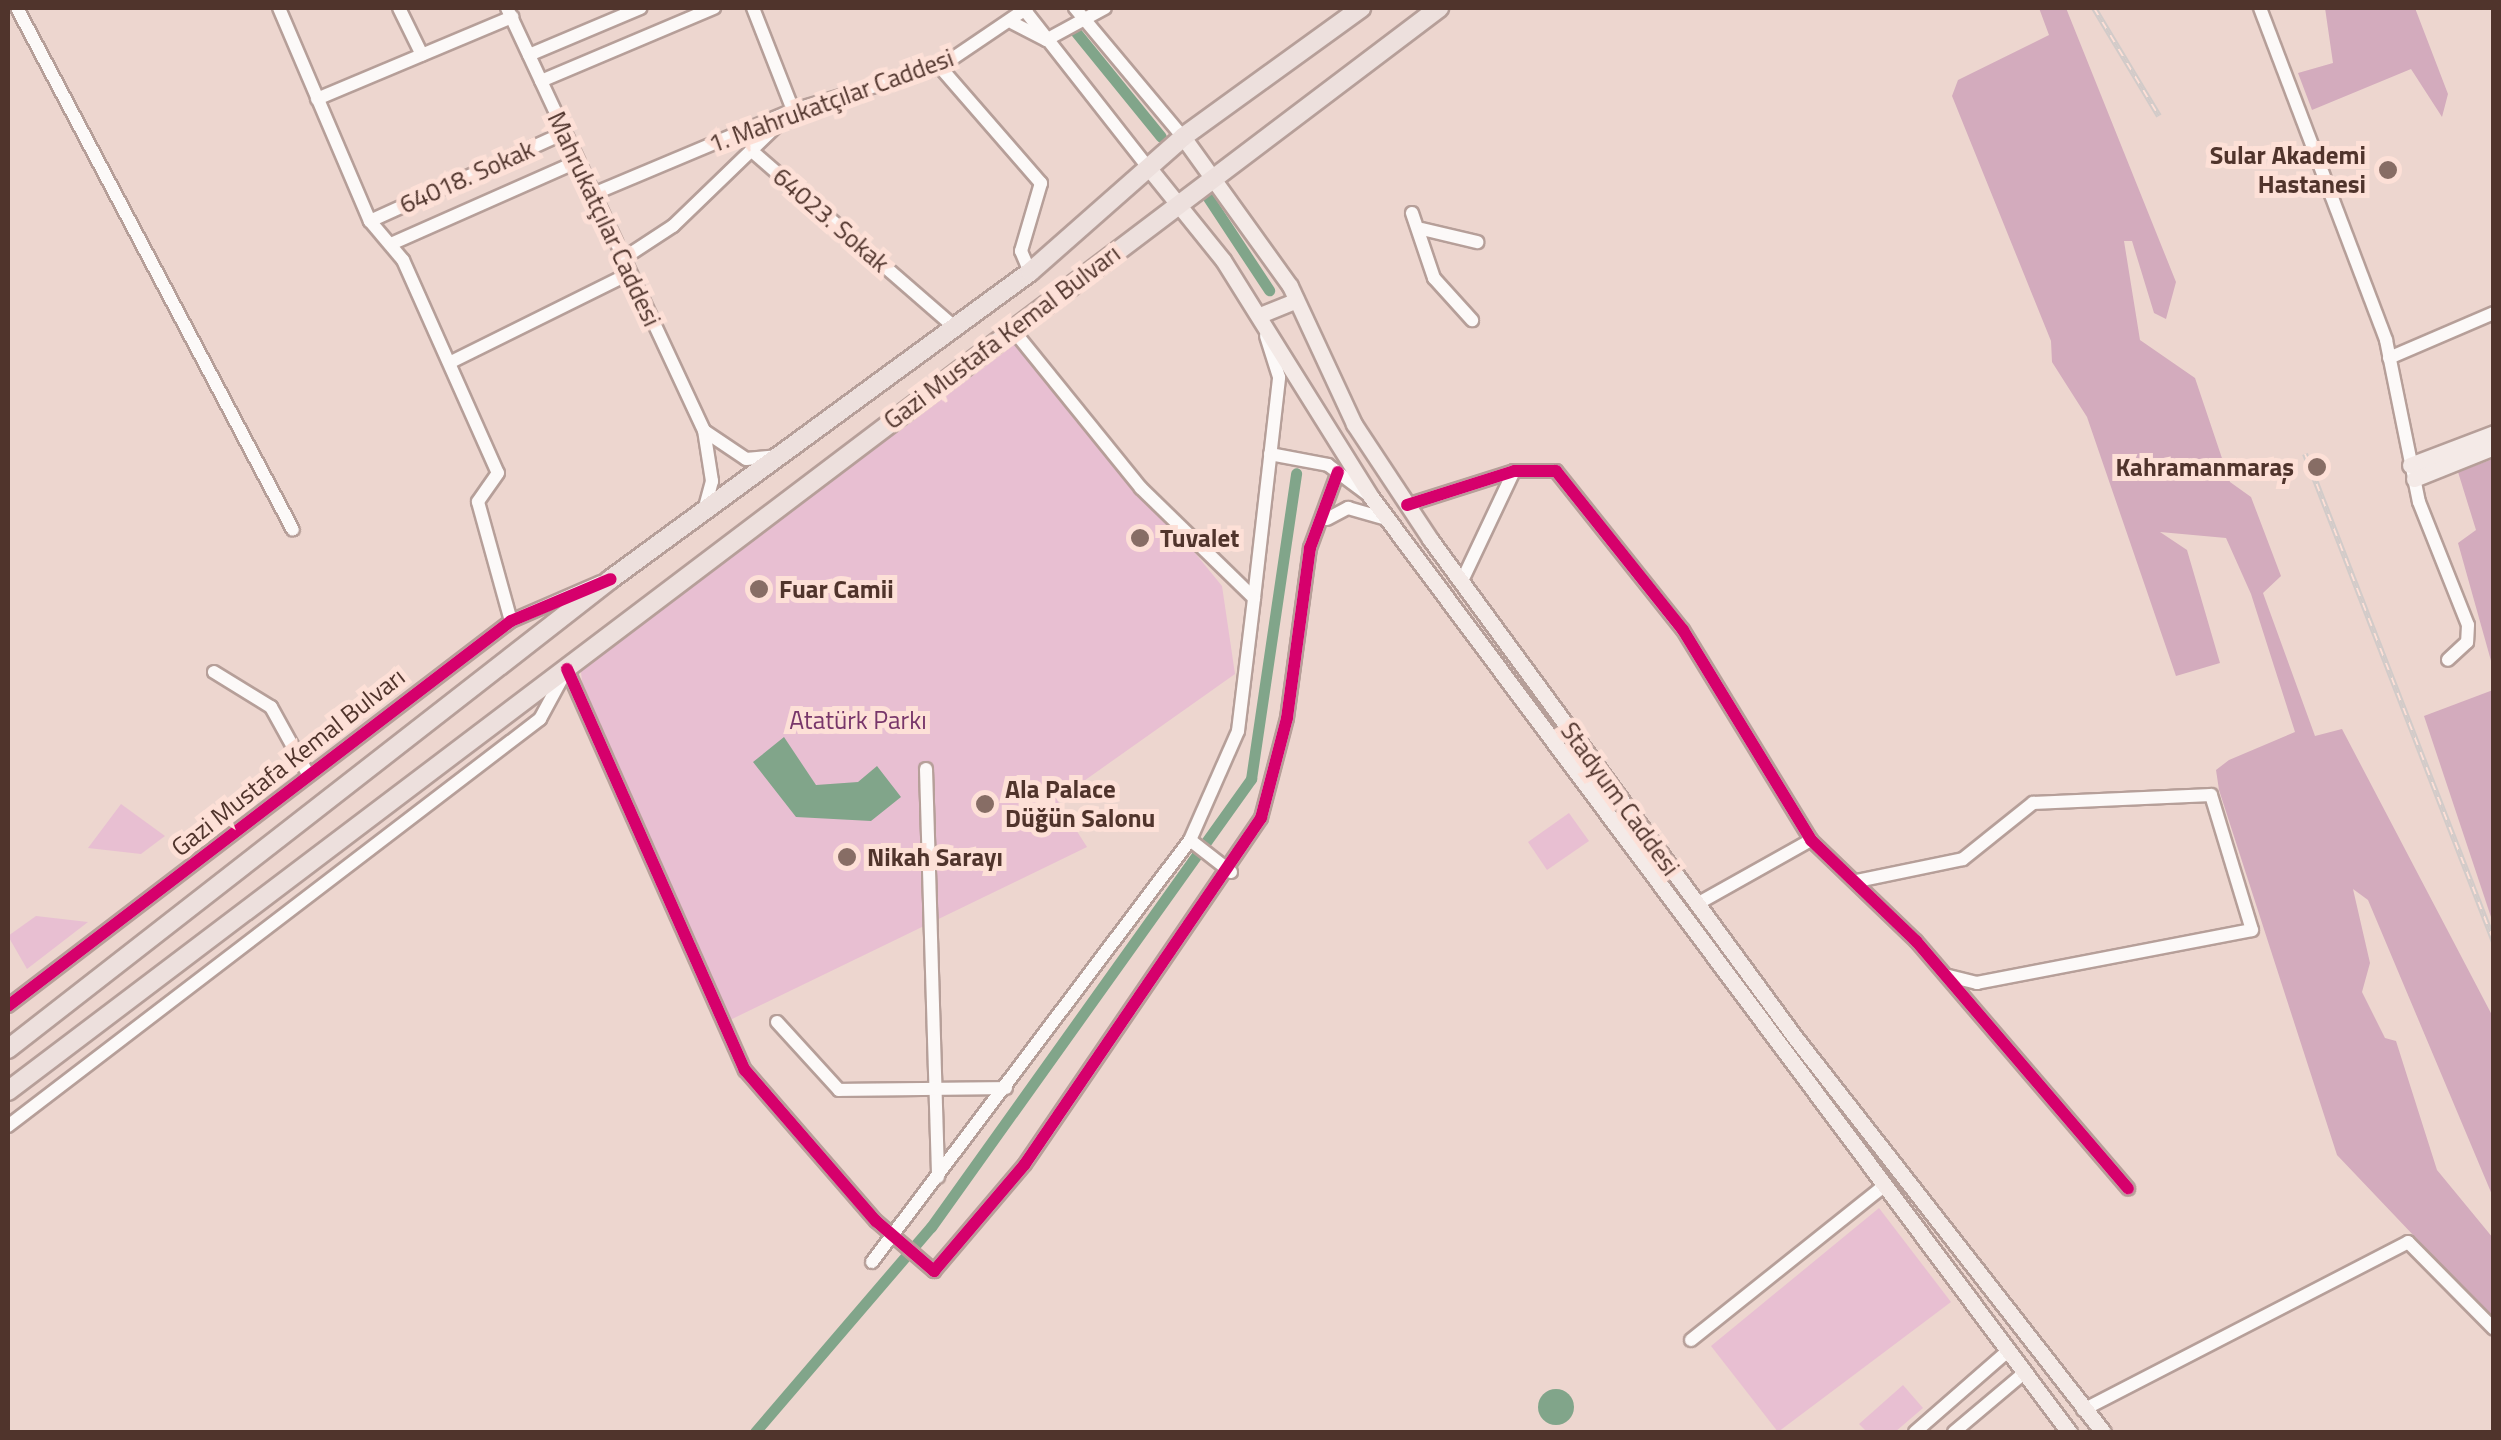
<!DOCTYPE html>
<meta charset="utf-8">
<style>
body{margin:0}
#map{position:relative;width:2501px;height:1440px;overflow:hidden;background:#edd6cf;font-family:"Titillium Web",sans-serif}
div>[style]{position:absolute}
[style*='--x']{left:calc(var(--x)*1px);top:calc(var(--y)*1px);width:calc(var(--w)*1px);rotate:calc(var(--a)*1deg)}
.green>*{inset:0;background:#e8bfd2}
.forest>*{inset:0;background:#d3abbd}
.water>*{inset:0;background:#81a58a}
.round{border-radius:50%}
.canal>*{height:11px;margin:-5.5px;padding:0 5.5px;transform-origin:5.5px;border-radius:5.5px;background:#81a58a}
.roads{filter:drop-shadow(2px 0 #b69f99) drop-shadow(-2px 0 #b69f99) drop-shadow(0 2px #b69f99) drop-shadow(0 -2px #b69f99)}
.minor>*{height:12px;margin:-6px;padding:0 6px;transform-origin:6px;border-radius:6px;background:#fcf9f8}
.major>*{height:15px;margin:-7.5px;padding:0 7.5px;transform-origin:7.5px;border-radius:7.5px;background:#f4eae7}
.highway>*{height:18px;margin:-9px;padding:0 9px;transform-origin:9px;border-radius:9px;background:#ede0dd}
.rail>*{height:6px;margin-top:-3px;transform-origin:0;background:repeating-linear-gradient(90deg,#fde0d7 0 8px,#d2cbc9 0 16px);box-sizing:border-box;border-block:2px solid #d2cbc9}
.cycleway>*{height:12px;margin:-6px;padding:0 6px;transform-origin:6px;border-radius:6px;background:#d6006c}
.dots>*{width:28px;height:28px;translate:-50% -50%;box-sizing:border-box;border:5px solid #fde0d7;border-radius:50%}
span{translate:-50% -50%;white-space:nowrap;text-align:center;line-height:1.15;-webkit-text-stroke:10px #fde0d7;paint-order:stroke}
.street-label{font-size:25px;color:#50342c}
.poi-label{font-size:25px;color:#50342c;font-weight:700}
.right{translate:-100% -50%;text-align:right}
.left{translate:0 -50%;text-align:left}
.park-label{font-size:25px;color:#78366a}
.frame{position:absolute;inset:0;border:10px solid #50342c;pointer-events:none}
</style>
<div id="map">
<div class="green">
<i style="clip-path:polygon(1013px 330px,1222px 586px,1235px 674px,1057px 800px,1087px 847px,730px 1020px,583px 689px,580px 664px)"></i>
<i style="clip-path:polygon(121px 804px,165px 836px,141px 854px,88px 848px)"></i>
<i style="clip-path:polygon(1569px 813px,1589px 841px,1547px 870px,1528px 842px)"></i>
<i style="clip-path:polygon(36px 916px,88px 922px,27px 969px,8px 936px)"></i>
<i style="clip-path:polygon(1879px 1208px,1951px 1302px,1778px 1432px,1711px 1346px)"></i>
<i style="clip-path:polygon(1903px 1385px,1923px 1408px,1895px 1432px,1867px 1432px,1859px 1424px)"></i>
</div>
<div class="forest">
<i style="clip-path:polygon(2039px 8px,2066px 8px,2176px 282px,2166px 319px,2154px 313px,2132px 241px,2124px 241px,2140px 340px,2195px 378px,2230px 482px,2251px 497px,2281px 576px,2263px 593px,2315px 736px,2342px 729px,2493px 1017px,2493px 1197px,2368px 900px,2353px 889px,2370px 963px,2362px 992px,2385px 1038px,2396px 1041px,2437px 1170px,2493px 1238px,2493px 1319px,2337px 1155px,2219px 790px,2216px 770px,2229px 760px,2295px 732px,2251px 594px,2226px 538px,2160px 532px,2187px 550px,2220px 663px,2176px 676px,2087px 417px,2052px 362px,2051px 341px,1952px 96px,1958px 80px,2049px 35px)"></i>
<i style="clip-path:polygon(2325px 8px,2415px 8px,2448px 94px,2442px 117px,2411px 69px,2312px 110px,2298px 73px,2333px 63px)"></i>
<i style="clip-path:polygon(2493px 459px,2493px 668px,2458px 543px,2476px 530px,2458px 472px)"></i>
<i style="clip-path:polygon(2493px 690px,2493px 923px,2424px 716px)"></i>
</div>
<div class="water">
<i style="clip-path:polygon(784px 737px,816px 785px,858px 782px,877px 766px,901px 797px,871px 821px,796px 817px,753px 762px)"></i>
<i class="round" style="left:1538px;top:1389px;width:36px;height:36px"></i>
</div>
<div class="canal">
<i style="--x:1075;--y:31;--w:136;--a:50.9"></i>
<i style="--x:1207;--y:196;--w:113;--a:56.6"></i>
<i style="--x:755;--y:1432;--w:270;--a:-49.4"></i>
<i style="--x:931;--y:1227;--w:551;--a:-54.46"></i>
<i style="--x:1251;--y:779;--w:309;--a:-81.6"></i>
</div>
<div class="roads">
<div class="minor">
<i style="--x:17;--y:8;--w:590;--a:62.13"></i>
<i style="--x:279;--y:8;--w:232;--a:66.9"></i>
<i style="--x:370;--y:221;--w:51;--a:49.8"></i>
<i style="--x:403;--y:260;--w:233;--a:66"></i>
<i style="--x:498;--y:473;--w:35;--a:125"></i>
<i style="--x:478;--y:502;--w:123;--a:74.5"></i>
<i style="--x:399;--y:8;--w:52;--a:63.9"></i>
<i style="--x:507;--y:8;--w:466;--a:65"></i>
<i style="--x:704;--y:430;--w:52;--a:81.1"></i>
<i style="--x:712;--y:481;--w:34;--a:105"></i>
<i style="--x:1023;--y:8;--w:207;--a:51.9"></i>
<i style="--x:1075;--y:8;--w:168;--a:50.1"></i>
<i style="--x:2260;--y:8;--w:355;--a:69.2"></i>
<i style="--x:2386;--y:340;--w:165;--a:78.5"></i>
<i style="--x:2419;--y:502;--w:132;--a:68.3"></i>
<i style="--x:2468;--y:625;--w:17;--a:93"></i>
<i style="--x:2467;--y:642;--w:26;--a:137"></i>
<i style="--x:1013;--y:23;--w:37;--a:27"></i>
<i style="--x:1046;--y:40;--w:67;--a:-28.5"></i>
<i style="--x:529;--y:55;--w:121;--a:-22.9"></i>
<i style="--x:940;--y:67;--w:154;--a:49"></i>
<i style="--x:1041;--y:183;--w:71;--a:106.4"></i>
<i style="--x:1021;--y:251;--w:23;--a:67"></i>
<i style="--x:541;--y:81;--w:188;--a:-22.9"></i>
<i style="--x:317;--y:99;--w:212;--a:-22.8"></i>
<i style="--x:753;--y:152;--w:267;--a:41"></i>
<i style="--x:591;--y:195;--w:219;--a:-22.8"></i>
<i style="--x:793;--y:110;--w:153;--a:-16.3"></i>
<i style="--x:940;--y:67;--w:105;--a:-34.1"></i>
<i style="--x:1412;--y:213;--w:69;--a:71.3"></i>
<i style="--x:1434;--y:278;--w:57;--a:47.9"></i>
<i style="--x:370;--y:221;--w:213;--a:-24.4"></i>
<i style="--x:1422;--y:229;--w:57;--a:13.3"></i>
<i style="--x:391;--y:244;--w:202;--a:-23.9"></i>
<i style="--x:621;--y:260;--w:62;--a:-33.2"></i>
<i style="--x:673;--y:226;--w:167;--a:-44"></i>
<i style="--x:793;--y:110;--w:110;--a:-111.4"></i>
<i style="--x:2389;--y:358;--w:114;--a:-23.2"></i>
<i style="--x:453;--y:361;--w:195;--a:-26.4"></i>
<i style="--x:706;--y:432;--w:48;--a:34"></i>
<i style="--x:746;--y:459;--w:25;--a:-5"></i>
<i style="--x:1270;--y:454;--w:59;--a:10.7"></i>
<i style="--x:1328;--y:465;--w:49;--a:36.6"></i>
<i style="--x:1407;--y:505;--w:112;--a:-17.6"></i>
<i style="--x:1514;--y:471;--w:42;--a:0"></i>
<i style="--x:1556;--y:471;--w:203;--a:51.4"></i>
<i style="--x:1683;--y:630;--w:246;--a:58.6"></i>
<i style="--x:1811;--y:840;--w:146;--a:43.9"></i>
<i style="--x:1916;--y:941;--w:326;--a:49.4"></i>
<i style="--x:1327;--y:519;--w:24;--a:-28"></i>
<i style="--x:1348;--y:508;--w:41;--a:15.8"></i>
<i style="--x:1461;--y:583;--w:124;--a:-64.7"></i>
<i style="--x:1254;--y:598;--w:222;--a:-83.5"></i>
<i style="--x:1279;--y:377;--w:43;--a:-107.6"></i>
<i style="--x:567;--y:669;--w:439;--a:66.1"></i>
<i style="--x:745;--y:1070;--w:200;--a:49.1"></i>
<i style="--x:876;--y:1221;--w:77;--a:40.8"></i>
<i style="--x:934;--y:1271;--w:140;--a:-49.6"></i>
<i style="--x:1025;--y:1164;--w:419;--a:-55.7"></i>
<i style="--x:1261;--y:818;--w:103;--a:-75.4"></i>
<i style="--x:1287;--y:718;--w:172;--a:-82.3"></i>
<i style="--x:1310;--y:548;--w:81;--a:-69.8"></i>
<i style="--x:214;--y:672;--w:67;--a:31.6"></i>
<i style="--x:271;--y:707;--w:77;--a:61.1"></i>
<i style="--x:926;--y:769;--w:408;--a:88.3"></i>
<i style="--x:1190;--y:840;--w:52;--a:38"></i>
<i style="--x:1857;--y:881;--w:108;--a:-11.7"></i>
<i style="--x:1963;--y:859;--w:90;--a:-38.7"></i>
<i style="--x:2033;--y:803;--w:178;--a:-2.6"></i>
<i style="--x:2211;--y:795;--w:141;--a:73.1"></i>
<i style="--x:2252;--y:930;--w:280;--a:169.1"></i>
<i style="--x:1977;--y:983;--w:30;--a:-166"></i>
<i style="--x:1697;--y:904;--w:131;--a:-29.3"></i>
<i style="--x:8;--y:1006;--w:633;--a:-37.43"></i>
<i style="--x:511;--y:621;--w:98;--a:-23.4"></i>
<i style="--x:777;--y:1022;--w:92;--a:47.6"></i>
<i style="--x:839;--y:1090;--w:167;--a:-0.7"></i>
<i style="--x:8;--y:1126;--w:670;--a:-37.42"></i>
<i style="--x:540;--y:719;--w:57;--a:-61.6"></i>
<i style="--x:872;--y:1262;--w:528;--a:-53"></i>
<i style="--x:1190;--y:840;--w:119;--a:-66.2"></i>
<i style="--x:1238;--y:731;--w:134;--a:-83.1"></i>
<i style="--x:1254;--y:598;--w:158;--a:-135.8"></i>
<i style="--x:1141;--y:488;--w:203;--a:-129"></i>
<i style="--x:1691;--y:1340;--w:246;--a:-38.6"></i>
<i style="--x:2083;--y:1410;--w:366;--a:-27.3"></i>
<i style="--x:2408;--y:1242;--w:122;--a:45.3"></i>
<i style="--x:1915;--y:1432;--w:123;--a:-41.1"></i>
<i style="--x:1954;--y:1432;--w:92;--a:-40.1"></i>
</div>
<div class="major">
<i style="--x:1183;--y:137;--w:183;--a:54.3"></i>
<i style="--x:1290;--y:286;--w:152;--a:65.1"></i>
<i style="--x:1354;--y:424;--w:138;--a:56.5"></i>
<i style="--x:1430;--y:539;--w:616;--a:53.78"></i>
<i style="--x:1794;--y:1036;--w:502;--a:52.03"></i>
<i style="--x:1152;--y:172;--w:113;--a:51.1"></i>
<i style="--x:1223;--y:260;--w:279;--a:58"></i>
<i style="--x:1371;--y:497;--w:1167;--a:53.26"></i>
<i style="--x:1260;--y:315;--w:35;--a:-22"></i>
<i style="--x:2410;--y:465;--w:90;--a:-20.9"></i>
<i style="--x:2414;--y:479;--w:86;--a:-21.8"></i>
</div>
<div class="highway">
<i style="--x:8;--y:1049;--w:765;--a:-37.93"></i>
<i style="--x:611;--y:579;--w:519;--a:-36.23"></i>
<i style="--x:1030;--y:272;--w:204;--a:-41.4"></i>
<i style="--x:1183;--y:137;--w:220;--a:-35.9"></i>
<i style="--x:8;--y:1091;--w:1795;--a:-37.12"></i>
</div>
</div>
<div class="rail">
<i style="--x:2094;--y:8;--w:126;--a:59"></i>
<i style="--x:2305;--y:454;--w:523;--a:68.83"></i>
</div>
<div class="cycleway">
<i style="--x:1407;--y:505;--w:112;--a:-17.6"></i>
<i style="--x:1514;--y:471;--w:42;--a:0"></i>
<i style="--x:1556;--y:471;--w:203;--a:51.4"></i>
<i style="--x:1683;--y:630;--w:246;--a:58.6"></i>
<i style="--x:1811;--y:840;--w:146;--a:43.9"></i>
<i style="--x:1916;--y:941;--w:326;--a:49.4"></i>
<i style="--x:567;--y:669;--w:439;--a:66.1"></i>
<i style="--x:745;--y:1070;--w:200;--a:49.1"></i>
<i style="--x:876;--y:1221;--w:77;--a:40.8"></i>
<i style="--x:934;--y:1271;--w:140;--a:-49.6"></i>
<i style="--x:1025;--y:1164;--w:419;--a:-55.7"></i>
<i style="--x:1261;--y:818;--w:103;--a:-75.4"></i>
<i style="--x:1287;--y:718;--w:172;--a:-82.3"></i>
<i style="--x:1310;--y:548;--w:81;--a:-69.8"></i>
<i style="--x:8;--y:1006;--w:633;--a:-37.43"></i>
<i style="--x:511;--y:621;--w:108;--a:-22.8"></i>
</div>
<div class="dots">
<i style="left:2388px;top:170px;background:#876d65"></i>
<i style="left:2317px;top:467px;background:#876d65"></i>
<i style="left:1140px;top:538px;background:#876d65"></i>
<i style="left:759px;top:589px;background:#876d65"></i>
<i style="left:985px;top:804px;background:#876d65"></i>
<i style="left:847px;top:857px;background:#876d65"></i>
</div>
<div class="street-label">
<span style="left:831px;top:101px;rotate:-20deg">1. Mahrukatçılar Caddesi</span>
<span style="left:467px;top:177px;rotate:-24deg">64018. Sokak</span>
<span style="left:604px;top:219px;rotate:65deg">Mahrukatçılar Caddesi</span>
<span style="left:831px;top:220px;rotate:41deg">64023. Sokak</span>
<span style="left:1002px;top:337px;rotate:-37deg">Gazi Mustafa Kemal Bulvarı</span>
<span style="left:288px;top:762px;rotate:-38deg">Gazi Mustafa Kemal Bulvarı</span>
<span style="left:1620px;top:799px;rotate:54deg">Stadyum Caddesi</span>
</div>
<div class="poi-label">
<span class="right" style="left:2366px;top:170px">Sular Akademi<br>Hastanesi</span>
<span class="right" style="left:2294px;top:467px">Kahramanmaraş</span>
<span class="left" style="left:1160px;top:538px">Tuvalet</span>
<span class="left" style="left:779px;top:589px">Fuar Camii</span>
<span class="left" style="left:1005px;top:804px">Ala Palace<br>Düğün Salonu</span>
<span class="left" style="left:867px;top:857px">Nikah Sarayı</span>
</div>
<div class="park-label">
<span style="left:858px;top:720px">Atatürk Parkı</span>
</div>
<div class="frame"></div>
</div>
